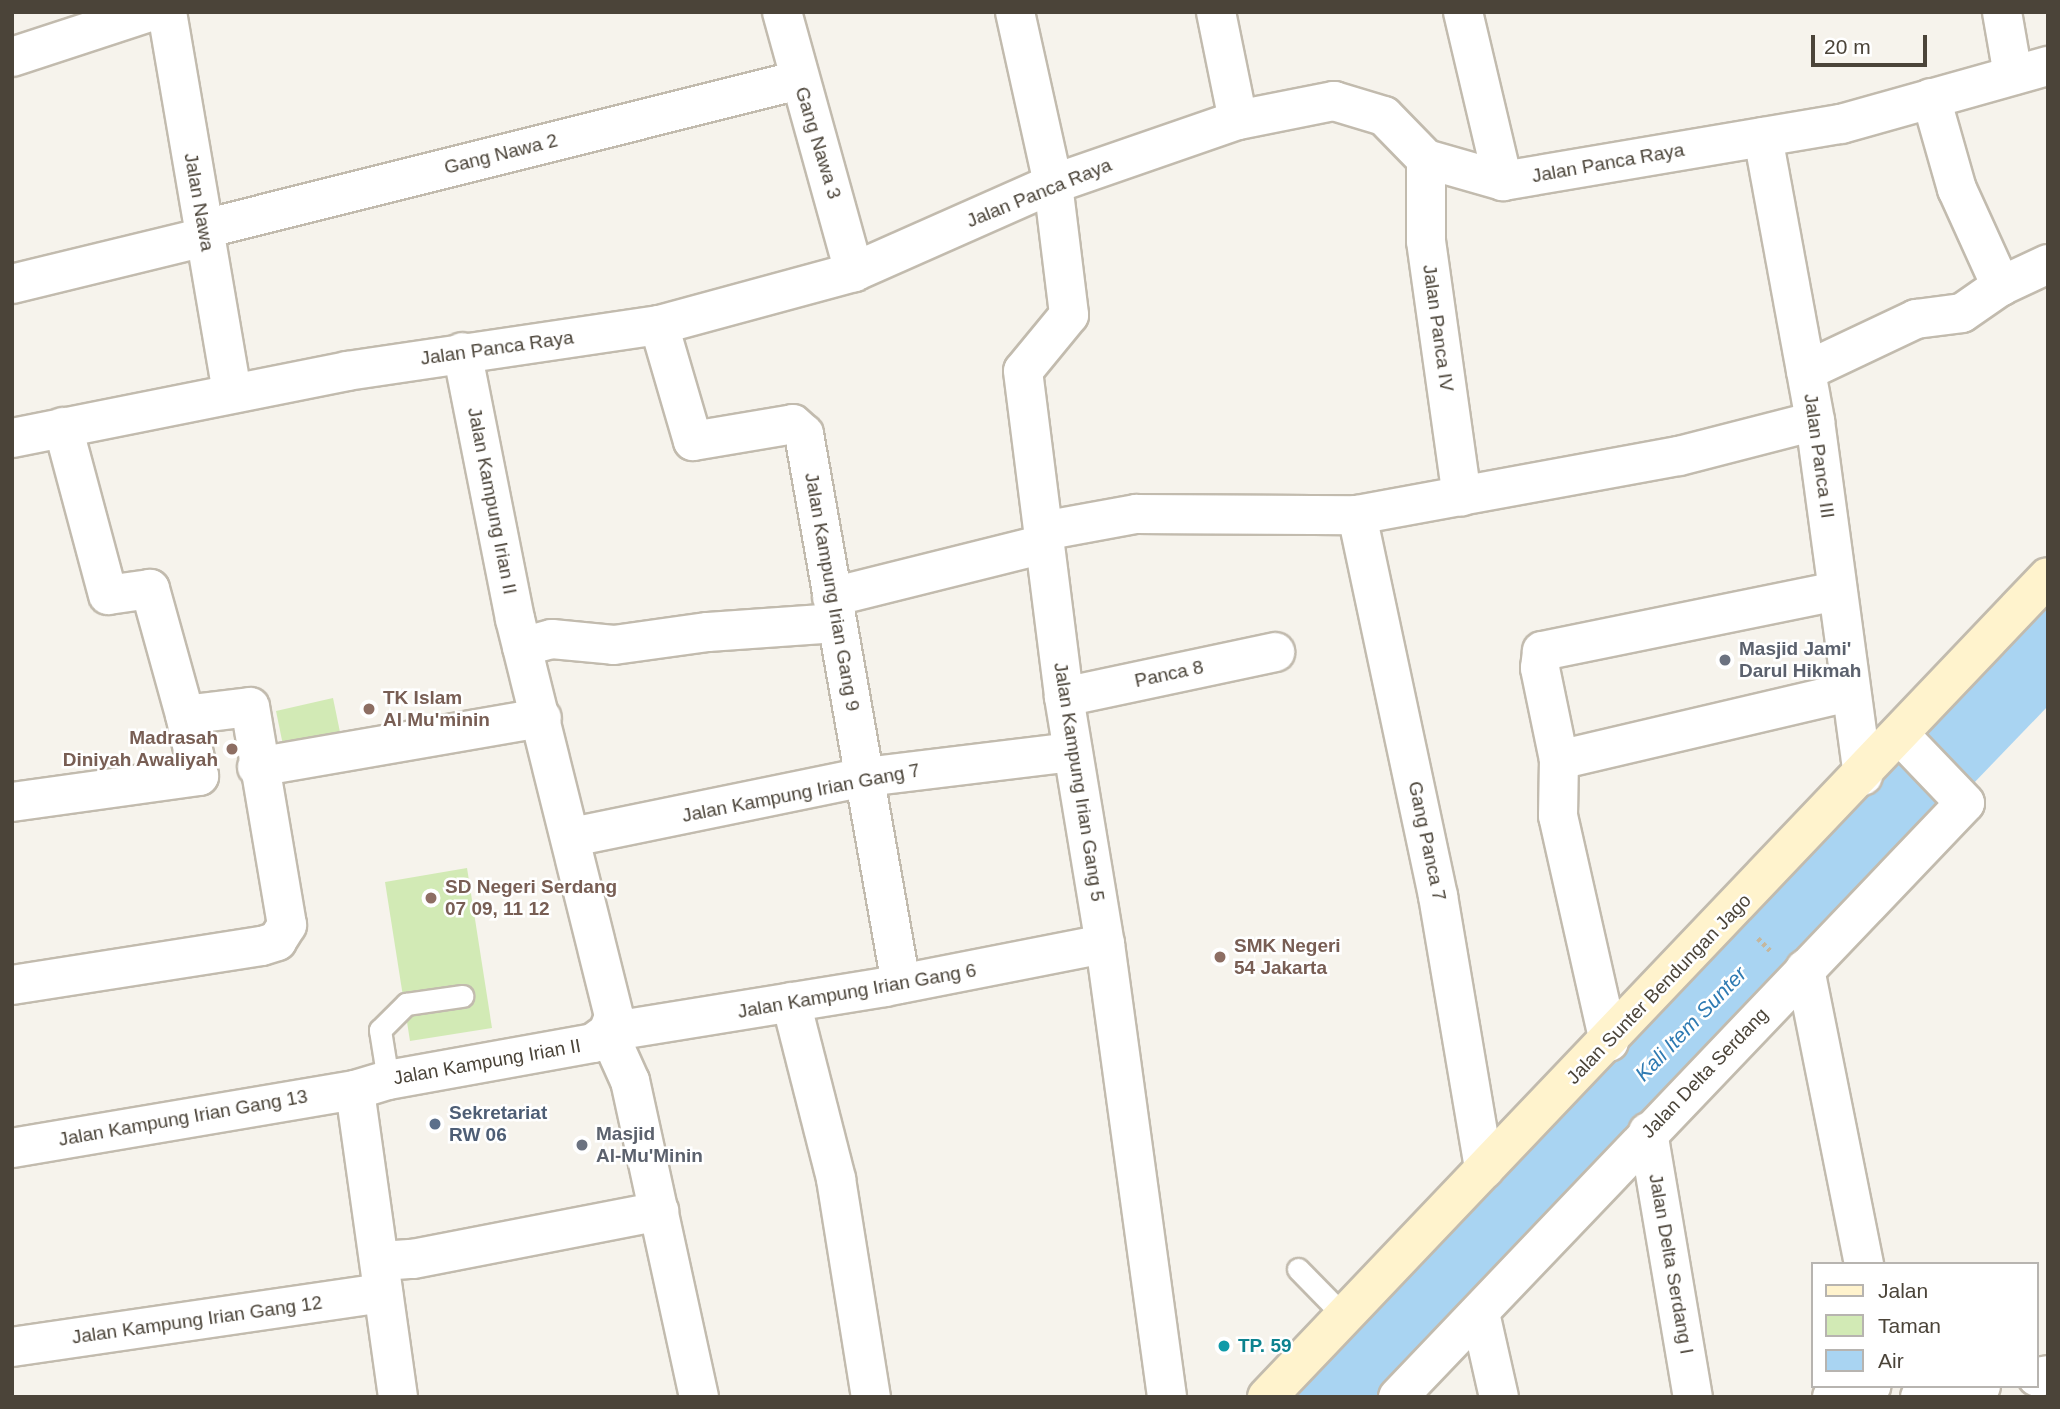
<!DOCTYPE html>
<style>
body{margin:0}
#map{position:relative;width:2060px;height:1409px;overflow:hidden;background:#f6f3ec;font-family:Arial,sans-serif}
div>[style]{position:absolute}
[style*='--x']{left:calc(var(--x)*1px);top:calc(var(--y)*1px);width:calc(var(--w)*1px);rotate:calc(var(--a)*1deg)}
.green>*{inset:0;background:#d2eab5}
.water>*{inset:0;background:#a9d4f2}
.path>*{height:4.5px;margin-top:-2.25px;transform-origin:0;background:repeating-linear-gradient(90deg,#c4b79f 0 3.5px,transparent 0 7px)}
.roads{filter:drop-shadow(2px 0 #c2bbae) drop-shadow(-2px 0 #c2bbae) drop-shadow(0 2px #c2bbae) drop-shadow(0 -2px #c2bbae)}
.lane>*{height:21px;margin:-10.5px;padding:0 10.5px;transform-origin:10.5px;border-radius:10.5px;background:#fff}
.street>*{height:38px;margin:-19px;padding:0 19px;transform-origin:19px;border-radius:19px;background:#fff}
.secondary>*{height:38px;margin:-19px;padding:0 19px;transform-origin:19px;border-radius:19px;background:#fff3cd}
.dots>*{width:19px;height:19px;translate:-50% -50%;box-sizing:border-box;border:4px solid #fff;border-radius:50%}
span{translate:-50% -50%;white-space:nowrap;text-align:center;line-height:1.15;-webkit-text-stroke:5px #fff;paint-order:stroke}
.street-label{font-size:19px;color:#4b4439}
.worship-label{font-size:19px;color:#5b616d;font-weight:700}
.left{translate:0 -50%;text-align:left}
.education-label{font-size:19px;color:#785e54;font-weight:700}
.right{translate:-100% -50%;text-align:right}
.service-label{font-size:19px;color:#4e5e75;font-weight:700}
.culture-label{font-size:19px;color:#0d838f;font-weight:700}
.water-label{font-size:21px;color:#2e7ab2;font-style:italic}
.frame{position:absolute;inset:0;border:14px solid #4b4439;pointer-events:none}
.legend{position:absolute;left:1811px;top:1262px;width:228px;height:126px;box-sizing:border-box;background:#fff;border:2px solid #b7b4b0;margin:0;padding:9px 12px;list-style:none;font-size:21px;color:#4b4439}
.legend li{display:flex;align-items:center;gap:14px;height:35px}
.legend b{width:35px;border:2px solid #b7b4b0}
.scale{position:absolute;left:1811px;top:35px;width:116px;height:32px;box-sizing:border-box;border:4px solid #4b4439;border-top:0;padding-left:9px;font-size:21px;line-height:24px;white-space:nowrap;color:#4b4439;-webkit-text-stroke:5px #fff;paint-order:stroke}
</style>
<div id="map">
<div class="green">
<i style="clip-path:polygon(333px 698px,341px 737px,284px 750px,276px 711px)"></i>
<i style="clip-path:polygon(467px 868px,492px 1028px,410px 1041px,385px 882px)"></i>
</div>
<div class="water">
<i style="clip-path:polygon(2048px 606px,2048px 706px,1383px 1397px,1292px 1397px)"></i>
</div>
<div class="path">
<i style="--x:1758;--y:938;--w:18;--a:45"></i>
</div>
<div class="roads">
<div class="lane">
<i style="--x:388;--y:1080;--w:51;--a:-99.1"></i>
<i style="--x:380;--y:1030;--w:37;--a:-45"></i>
<i style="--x:406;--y:1004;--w:57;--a:-8.1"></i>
<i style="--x:1298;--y:1269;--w:66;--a:45.6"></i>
</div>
<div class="street">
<i style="--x:167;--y:12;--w:386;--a:80.3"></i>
<i style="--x:782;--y:12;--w:270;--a:74.5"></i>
<i style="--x:1015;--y:12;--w:176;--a:77.5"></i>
<i style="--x:1053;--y:184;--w:132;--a:83"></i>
<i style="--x:1069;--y:315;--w:72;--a:129.4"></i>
<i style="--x:1023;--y:371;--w:329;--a:82.8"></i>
<i style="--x:1064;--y:697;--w:250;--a:80.6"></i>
<i style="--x:1105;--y:944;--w:457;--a:82.2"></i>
<i style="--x:1216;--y:12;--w:110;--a:78.5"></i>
<i style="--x:1463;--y:12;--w:174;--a:76.7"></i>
<i style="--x:2002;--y:12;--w:64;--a:80.1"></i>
<i style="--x:12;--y:57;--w:145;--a:-18.1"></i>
<i style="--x:1931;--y:98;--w:95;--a:74.1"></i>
<i style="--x:1957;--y:189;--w:107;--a:65.6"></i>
<i style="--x:1763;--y:137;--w:289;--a:79.6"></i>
<i style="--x:1815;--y:421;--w:358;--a:82.3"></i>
<i style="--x:1426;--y:159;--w:82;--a:90"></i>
<i style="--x:1426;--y:241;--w:258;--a:82"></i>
<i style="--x:204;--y:229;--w:613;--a:-14.06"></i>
<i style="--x:12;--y:284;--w:199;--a:-13.7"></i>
<i style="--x:659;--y:325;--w:121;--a:73.7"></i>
<i style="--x:693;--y:441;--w:101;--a:-9.6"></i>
<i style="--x:793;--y:424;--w:15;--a:42"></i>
<i style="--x:804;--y:434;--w:558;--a:80"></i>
<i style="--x:1806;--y:371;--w:122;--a:-25.3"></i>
<i style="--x:1916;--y:319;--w:46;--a:-7.4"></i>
<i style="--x:1962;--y:313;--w:47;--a:-34.7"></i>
<i style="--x:2001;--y:286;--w:52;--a:-25.1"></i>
<i style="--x:12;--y:438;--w:342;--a:-11.3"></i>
<i style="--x:347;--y:371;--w:315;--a:-8.4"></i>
<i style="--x:659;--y:325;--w:202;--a:-15.2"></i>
<i style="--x:854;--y:272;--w:218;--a:-23.9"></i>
<i style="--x:1053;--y:184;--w:196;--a:-19.1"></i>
<i style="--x:1238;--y:120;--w:98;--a:-11.2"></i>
<i style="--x:1334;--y:101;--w:52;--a:16.7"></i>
<i style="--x:1384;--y:116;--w:60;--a:45.7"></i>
<i style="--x:1426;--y:159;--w:80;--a:15.9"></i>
<i style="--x:1503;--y:181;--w:343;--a:-9.6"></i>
<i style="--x:1841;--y:124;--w:215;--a:-15.7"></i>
<i style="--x:1357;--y:515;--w:390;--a:78"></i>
<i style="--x:1438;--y:896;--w:277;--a:80.4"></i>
<i style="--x:1043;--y:531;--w:95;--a:-10.4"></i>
<i style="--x:1136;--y:514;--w:221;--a:0.3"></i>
<i style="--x:1357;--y:515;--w:327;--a:-10.4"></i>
<i style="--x:1679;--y:456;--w:140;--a:-14.4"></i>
<i style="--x:832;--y:597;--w:219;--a:-14"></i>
<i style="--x:522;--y:647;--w:31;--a:-15"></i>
<i style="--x:552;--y:639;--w:62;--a:5.5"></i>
<i style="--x:614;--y:645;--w:95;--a:-7.9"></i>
<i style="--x:708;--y:632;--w:129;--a:-4"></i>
<i style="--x:1064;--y:697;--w:216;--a:-12"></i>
<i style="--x:1559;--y:760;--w:94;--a:-101.7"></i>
<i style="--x:1540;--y:668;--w:17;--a:-83"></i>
<i style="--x:1542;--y:651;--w:300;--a:-11.5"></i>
<i style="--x:257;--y:767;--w:289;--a:-9.8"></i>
<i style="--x:12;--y:802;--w:189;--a:-7.9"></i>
<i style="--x:199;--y:776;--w:63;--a:-102.9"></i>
<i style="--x:572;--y:837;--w:299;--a:-11.6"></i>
<i style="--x:865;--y:777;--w:209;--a:-6.9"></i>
<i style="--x:1805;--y:969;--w:301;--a:78.7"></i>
<i style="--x:12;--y:985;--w:253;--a:-8.9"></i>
<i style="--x:262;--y:946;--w:16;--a:-18"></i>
<i style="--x:277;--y:941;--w:19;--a:-58"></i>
<i style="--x:287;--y:925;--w:221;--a:-99.6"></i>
<i style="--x:250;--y:707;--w:65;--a:173"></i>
<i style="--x:185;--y:715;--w:131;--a:-105.5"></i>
<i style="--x:150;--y:589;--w:42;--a:171.9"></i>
<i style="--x:108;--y:595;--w:174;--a:-105"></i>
<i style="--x:791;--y:1002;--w:183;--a:75.7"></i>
<i style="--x:836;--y:1179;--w:221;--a:80.9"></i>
<i style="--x:1609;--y:1042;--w:232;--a:-102.7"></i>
<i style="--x:1558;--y:816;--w:56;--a:-89"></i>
<i style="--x:1559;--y:760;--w:298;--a:-13.2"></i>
<i style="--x:1648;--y:1132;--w:269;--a:80.4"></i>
<i style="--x:12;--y:1148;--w:348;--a:-9.6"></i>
<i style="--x:381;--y:1261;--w:32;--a:-4"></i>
<i style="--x:413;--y:1259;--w:251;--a:-11"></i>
<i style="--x:1480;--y:1313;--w:86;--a:77.3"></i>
<i style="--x:12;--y:1347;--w:375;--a:-8.3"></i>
<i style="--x:2037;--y:1377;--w:11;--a:-10"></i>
<i style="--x:398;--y:1397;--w:310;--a:-98"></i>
<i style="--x:355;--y:1090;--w:34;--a:-17"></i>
<i style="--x:388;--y:1080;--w:208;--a:-10.2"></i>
<i style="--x:593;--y:1043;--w:19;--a:-36"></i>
<i style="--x:608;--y:1032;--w:17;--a:-69"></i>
<i style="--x:614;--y:1016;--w:409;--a:-104"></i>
<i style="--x:515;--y:619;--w:272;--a:-101.2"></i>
<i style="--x:699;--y:1397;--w:323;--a:-102.3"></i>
<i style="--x:630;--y:1081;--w:54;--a:-114.2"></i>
<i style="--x:608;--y:1032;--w:281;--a:-9.2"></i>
<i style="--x:885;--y:987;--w:224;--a:-11.1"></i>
<i style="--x:1398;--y:1397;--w:821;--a:-46.33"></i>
<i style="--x:1965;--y:803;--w:93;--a:-133.7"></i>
<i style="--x:1832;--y:1397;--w:41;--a:-15.8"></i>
<i style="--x:1920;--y:1397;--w:62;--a:-10.2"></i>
</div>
<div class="secondary">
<i style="--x:1267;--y:1397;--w:1132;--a:-46.4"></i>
</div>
</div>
<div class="dots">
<i style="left:1725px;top:660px;background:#6b7280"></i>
<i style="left:369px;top:709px;background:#8d6e63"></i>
<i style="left:232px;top:749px;background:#8d6e63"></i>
<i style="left:431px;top:898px;background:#8d6e63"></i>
<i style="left:1220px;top:957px;background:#8d6e63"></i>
<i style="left:435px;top:1124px;background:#5c6f8a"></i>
<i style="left:582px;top:1145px;background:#6b7280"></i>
<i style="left:1224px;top:1346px;background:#0f9aa8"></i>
</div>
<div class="street-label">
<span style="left:818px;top:143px;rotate:73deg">Gang Nawa 3</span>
<span style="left:501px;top:154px;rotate:-14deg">Gang Nawa 2</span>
<span style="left:1608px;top:163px;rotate:-10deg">Jalan Panca Raya</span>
<span style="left:1039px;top:193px;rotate:-22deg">Jalan Panca Raya</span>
<span style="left:199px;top:202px;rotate:80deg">Jalan Nawa</span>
<span style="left:1438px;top:328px;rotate:82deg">Jalan Panca IV</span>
<span style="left:497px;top:348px;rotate:-8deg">Jalan Panca Raya</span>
<span style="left:1819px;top:456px;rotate:82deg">Jalan Panca III</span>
<span style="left:492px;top:501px;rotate:79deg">Jalan Kampung Irian II</span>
<span style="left:832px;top:592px;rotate:80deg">Jalan Kampung Irian Gang 9</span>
<span style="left:1169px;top:674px;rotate:-12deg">Panca 8</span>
<span style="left:1079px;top:782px;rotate:81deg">Jalan Kampung Irian Gang 5</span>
<span style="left:801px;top:793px;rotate:-11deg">Jalan Kampung Irian Gang 7</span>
<span style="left:1427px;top:841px;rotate:78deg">Gang Panca 7</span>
<span style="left:1659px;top:989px;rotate:-46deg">Jalan Sunter Bendungan Jago</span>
<span style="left:857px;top:991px;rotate:-10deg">Jalan Kampung Irian Gang 6</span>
<span style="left:487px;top:1062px;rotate:-10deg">Jalan Kampung Irian II</span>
<span style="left:1705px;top:1073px;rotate:-46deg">Jalan Delta Serdang</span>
<span style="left:183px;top:1118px;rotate:-10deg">Jalan Kampung Irian Gang 13</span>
<span style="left:1671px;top:1264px;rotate:80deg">Jalan Delta Serdang I</span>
<span style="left:197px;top:1320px;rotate:-8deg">Jalan Kampung Irian Gang 12</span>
</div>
<div class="worship-label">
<span class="left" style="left:1739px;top:660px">Masjid Jami'<br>Darul Hikmah</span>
<span class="left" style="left:596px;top:1145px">Masjid<br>Al-Mu'Minin</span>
</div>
<div class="education-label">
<span class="left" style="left:383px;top:709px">TK Islam<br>Al Mu'minin</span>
<span class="right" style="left:218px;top:749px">Madrasah<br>Diniyah Awaliyah</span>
<span class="left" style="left:445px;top:898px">SD Negeri Serdang<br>07 09, 11 12</span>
<span class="left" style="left:1234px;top:957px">SMK Negeri<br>54 Jakarta</span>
</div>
<div class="service-label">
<span class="left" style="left:449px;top:1124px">Sekretariat<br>RW 06</span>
</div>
<div class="culture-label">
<span class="left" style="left:1238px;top:1346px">TP. 59</span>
</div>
<div class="water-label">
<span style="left:1691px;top:1024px;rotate:-46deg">Kali Item Sunter</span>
</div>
<div class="frame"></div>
<ul class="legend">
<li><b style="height:9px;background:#fff3cd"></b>Jalan</li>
<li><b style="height:19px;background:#d2eab5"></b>Taman</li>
<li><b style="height:19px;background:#a9d4f2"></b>Air</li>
</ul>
<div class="scale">20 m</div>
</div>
